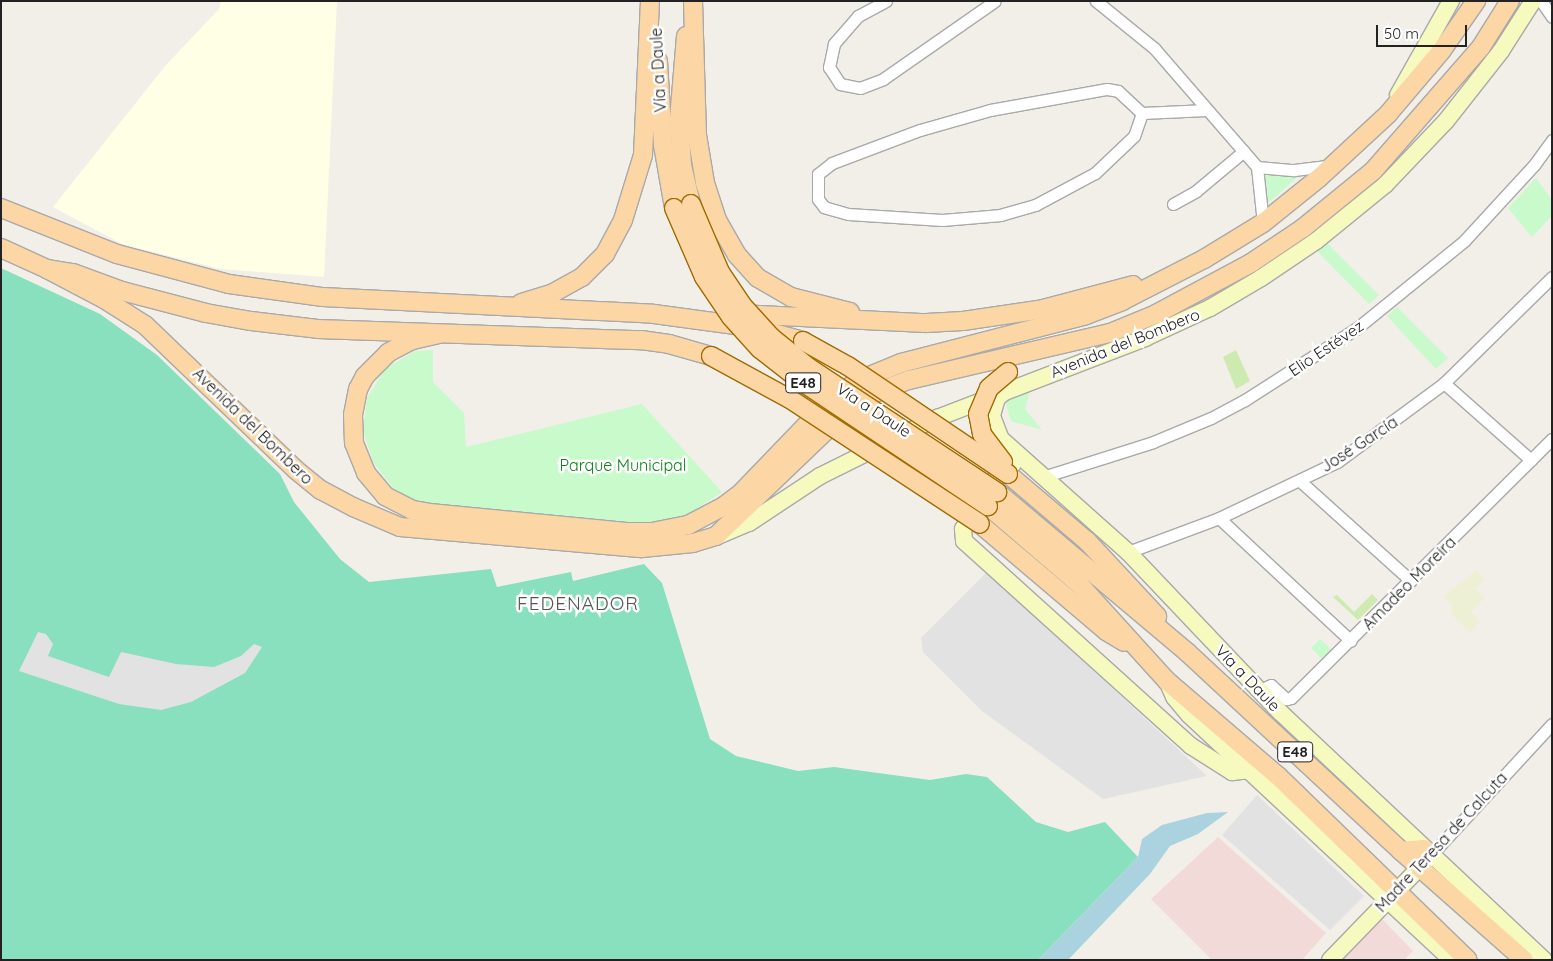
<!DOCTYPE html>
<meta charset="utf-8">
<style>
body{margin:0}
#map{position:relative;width:1553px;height:961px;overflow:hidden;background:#f2efe9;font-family:Quicksand,sans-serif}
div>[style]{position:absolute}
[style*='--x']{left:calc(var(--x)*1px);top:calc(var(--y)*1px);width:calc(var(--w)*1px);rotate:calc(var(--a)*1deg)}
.commercial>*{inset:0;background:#f2dad9}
.education>*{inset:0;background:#ffffe5}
.farmland>*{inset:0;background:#eef0d5}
.grass>*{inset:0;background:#cdebb0}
.park>*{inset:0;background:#c8facc}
.pitch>*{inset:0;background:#88e0be}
.parking>*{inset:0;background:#e2e2e2}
.water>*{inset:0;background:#aad3df}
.roads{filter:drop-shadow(1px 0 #a9a9a9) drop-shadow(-1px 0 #a9a9a9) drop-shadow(0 1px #a9a9a9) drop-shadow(0 -1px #a9a9a9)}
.street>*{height:11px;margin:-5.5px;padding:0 5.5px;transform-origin:5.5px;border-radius:5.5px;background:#fff}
.secondary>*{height:16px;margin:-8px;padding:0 8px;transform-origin:8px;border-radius:8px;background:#f7fabf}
.primary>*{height:18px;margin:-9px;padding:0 9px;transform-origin:9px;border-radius:9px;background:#fcd6a4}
.bridges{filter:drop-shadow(1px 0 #a06b00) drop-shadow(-1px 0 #a06b00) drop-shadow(0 1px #a06b00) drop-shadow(0 -1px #a06b00)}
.primary-bridge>*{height:18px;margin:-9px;padding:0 9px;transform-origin:9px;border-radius:9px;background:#fcd6a4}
span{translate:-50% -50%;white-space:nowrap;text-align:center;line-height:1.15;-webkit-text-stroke:5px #fff;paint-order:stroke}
.shield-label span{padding:1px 4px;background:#fff;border:1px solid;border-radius:4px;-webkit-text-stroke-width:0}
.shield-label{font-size:15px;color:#222;font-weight:700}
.street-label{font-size:16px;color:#222}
.park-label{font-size:16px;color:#0c8416}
.quarter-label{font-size:19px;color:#555;letter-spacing:1px}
.frame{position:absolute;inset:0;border:2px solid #222;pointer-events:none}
.scale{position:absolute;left:1376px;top:25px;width:91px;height:22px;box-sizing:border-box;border:2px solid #222;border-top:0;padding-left:6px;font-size:15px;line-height:18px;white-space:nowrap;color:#222;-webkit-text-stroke:4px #fff;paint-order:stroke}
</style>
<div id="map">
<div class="commercial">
<i style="clip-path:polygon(1218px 837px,1326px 933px,1302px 960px,1212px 960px,1151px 899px)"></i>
<i style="clip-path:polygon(1382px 919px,1413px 951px,1404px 960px,1341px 960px)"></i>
</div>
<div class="education">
<i style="clip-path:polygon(221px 1px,337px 1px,324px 277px,221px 269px,122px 244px,53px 207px,166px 65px,219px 9px)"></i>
</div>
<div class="farmland">
<i style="clip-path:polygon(1476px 570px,1485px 579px,1476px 589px,1485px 598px,1471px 612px,1480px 622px,1470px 633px,1450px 613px,1453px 607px,1443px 597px)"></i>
</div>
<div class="grass">
<i style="clip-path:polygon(1236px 350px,1250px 381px,1236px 389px,1223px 357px)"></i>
<i style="clip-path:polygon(1372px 594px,1378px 600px,1358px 620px,1333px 597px,1337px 595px,1354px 612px)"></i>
</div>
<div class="park">
<i style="clip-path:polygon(1259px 164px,1311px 165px,1257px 213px)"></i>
<i style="clip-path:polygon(1536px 178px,1552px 200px,1552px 216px,1532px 237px,1508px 208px)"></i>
<i style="clip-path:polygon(1326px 242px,1379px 295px,1369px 304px,1317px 251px)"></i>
<i style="clip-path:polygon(1397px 307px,1448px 358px,1436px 369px,1387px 316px)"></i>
<i style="clip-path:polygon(433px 350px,433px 382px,464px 413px,466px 447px,642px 404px,722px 492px,685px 517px,643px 523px,417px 503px,394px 489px,373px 462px,363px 430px,367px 398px,385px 369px,415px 351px)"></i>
<i style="clip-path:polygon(1008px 391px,1030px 391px,1025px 409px,1042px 430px,1011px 421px,1006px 405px)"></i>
<i style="clip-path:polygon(1320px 639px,1332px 650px,1323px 660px,1311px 648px)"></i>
</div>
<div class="pitch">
<i style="clip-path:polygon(1px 268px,100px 314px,157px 355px,280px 474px,294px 502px,340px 559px,369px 582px,491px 569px,497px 587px,571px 572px,573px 581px,644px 564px,662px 583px,710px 739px,736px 756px,798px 771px,834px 767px,930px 780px,966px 774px,987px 777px,1036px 822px,1068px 832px,1105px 822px,1138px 857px,1038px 960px,1px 960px)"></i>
</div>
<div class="parking">
<i style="clip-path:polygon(987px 572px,1207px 776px,1103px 799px,982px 711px,923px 652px,921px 638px)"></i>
<i style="clip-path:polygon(38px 632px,46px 634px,53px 644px,48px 656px,109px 677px,121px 652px,176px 664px,214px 667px,241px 656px,254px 644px,262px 647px,245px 673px,191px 702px,161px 710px,119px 704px,19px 671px)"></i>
<i style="clip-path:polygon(1257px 795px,1364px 896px,1330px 930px,1222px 835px)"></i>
</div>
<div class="water">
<i style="clip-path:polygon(1228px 812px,1198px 834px,1170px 846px,1150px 874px,1068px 960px,1038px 960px,1138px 857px,1142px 839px,1162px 825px,1207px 813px)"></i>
</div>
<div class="roads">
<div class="street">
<i style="--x:886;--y:1;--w:32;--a:152"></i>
<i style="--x:858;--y:16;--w:37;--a:131"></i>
<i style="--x:834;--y:44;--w:24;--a:102"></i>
<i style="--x:829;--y:67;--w:20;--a:57"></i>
<i style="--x:840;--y:84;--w:20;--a:11"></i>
<i style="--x:860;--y:88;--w:25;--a:-21"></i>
<i style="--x:883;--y:79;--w:136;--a:-34.9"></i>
<i style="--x:1096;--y:1;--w:75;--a:39"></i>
<i style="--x:1154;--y:48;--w:157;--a:49.1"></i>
<i style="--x:1257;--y:167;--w:56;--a:83.9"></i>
<i style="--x:1541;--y:1;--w:19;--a:55"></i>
<i style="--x:1107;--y:89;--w:11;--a:10"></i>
<i style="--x:1118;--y:91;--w:33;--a:43"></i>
<i style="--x:1142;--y:113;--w:24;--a:109"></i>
<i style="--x:1134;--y:136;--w:54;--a:136.5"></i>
<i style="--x:1095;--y:173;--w:68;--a:151.9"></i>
<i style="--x:1035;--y:205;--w:35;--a:164"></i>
<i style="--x:1001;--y:215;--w:59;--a:175.2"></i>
<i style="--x:942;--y:220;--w:94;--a:-176.3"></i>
<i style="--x:848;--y:214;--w:25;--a:-164"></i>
<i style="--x:824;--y:207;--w:10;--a:-127"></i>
<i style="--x:818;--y:199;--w:25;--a:-90"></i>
<i style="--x:818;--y:174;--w:18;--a:-38"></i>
<i style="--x:832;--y:163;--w:94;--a:-20.6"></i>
<i style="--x:920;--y:130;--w:73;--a:-15.9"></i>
<i style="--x:990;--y:110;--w:119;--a:-10.2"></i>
<i style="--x:1142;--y:113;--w:65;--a:-2.6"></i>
<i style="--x:1257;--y:167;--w:37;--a:5"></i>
<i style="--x:1294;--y:170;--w:39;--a:-7"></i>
<i style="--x:1173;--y:204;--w:26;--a:-29"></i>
<i style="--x:1196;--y:191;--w:62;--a:-39.8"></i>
<i style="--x:1444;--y:383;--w:116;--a:41.5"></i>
<i style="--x:1046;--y:476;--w:112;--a:-17.6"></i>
<i style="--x:1153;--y:442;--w:63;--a:-22.5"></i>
<i style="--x:1211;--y:418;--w:38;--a:-28"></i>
<i style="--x:1245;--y:400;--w:133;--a:-32.7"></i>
<i style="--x:1357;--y:328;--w:138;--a:-39.1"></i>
<i style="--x:1464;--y:241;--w:103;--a:-47.4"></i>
<i style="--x:1534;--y:165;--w:31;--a:-54"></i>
<i style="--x:1300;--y:481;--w:149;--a:42"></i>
<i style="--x:1219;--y:518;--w:180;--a:43"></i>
<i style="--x:1128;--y:552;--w:97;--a:-20.5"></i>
<i style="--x:1219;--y:518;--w:131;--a:-25.4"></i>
<i style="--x:1337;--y:462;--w:133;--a:-36.4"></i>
<i style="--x:1444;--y:383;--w:151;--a:-44.5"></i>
<i style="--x:1260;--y:690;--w:12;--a:-24"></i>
<i style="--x:1271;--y:685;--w:21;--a:43"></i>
<i style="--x:1286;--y:699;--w:5;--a:-11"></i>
<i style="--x:1291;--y:698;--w:368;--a:-44.8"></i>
<i style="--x:1431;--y:855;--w:178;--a:-47.3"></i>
</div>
<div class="secondary">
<i style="--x:1398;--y:95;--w:108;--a:-60.6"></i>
<i style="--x:1006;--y:391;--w:11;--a:142"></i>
<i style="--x:997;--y:398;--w:19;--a:106"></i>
<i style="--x:992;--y:416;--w:25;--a:69"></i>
<i style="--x:1001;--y:439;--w:170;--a:41.7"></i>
<i style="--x:1128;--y:552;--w:221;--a:46.5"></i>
<i style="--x:1280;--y:712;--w:362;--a:43.2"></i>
<i style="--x:1013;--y:464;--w:17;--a:144"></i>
<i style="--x:999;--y:474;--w:66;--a:123.2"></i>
<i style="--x:963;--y:529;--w:12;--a:85"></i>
<i style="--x:964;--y:541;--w:306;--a:42.1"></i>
<i style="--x:1191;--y:746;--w:49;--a:32.4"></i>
<i style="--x:1232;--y:772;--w:19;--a:-6"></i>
<i style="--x:718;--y:536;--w:34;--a:-23"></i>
<i style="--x:749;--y:523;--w:85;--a:-33.5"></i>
<i style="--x:820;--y:476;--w:131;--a:-26.4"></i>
<i style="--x:937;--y:418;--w:223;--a:-21"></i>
<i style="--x:1145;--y:338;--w:72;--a:-24.8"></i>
<i style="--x:1210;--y:308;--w:59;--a:-30.5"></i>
<i style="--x:1261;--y:278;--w:66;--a:-33.9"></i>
<i style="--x:1316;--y:241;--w:89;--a:-39.1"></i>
<i style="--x:1385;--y:185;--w:88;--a:-46.4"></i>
<i style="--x:1446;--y:121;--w:89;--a:-51.8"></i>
<i style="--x:1501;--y:51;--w:59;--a:-57.4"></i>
<i style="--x:1167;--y:681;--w:17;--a:66"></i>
<i style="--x:1174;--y:697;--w:23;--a:50"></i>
<i style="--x:1189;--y:715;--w:359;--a:43"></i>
<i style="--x:1330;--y:960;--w:141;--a:-45.9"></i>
</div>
<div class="primary">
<i style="--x:693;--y:1;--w:134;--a:88.3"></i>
<i style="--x:697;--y:135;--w:49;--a:80.5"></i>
<i style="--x:705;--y:183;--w:39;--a:72"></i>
<i style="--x:717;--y:220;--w:40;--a:60.3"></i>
<i style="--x:737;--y:255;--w:31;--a:48"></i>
<i style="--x:758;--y:278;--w:38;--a:30"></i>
<i style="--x:791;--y:297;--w:61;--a:14.3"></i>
<i style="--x:686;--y:36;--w:84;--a:94.8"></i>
<i style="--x:679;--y:120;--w:45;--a:86.2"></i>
<i style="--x:682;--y:165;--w:40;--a:77"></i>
<i style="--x:658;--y:61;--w:84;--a:86.6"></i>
<i style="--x:663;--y:145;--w:64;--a:80.1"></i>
<i style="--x:1;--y:208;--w:125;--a:21.6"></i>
<i style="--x:117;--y:254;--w:116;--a:15"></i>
<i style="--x:229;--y:284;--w:95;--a:7.9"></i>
<i style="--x:323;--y:297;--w:331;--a:2.9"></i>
<i style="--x:654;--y:314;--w:97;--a:7.7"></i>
<i style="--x:750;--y:327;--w:55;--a:14.8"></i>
<i style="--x:1;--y:248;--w:51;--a:24.5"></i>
<i style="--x:47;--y:269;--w:26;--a:9"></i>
<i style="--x:73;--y:273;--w:52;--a:20.2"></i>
<i style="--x:122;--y:291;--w:87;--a:14.7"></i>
<i style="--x:206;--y:313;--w:46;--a:10.1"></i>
<i style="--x:251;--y:321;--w:67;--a:6.8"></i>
<i style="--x:318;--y:329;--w:323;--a:2"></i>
<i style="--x:641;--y:340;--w:28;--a:8"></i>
<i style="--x:669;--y:344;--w:44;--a:15.9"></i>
<i style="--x:47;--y:269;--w:64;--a:27.8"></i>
<i style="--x:104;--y:299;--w:49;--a:32.4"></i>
<i style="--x:145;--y:325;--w:209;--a:43.8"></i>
<i style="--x:296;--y:470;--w:32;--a:39"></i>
<i style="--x:321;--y:490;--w:36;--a:28"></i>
<i style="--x:353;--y:507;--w:51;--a:23.1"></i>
<i style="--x:400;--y:527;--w:243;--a:5"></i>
<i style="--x:642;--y:548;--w:51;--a:-5.6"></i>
<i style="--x:693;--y:543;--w:24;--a:-17"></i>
<i style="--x:716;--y:536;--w:176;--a:-43.8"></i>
<i style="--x:843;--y:414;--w:35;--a:-35"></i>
<i style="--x:872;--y:394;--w:40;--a:-21"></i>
<i style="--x:909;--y:380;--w:206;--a:-13.2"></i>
<i style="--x:1110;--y:333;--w:50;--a:-22.4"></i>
<i style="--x:1156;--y:314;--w:108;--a:-28.2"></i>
<i style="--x:1251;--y:263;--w:63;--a:-33.9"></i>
<i style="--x:1303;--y:228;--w:90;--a:-39.2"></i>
<i style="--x:1373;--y:171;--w:164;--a:-48.9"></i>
<i style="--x:1481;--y:47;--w:54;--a:-57.8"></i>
<i style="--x:521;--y:303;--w:34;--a:-17"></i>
<i style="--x:553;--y:293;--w:33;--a:-29"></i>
<i style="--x:582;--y:277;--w:33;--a:-45"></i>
<i style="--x:605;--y:254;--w:38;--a:-62"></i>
<i style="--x:623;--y:220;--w:68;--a:-72.9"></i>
<i style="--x:643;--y:155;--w:154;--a:-87.4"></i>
<i style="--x:739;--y:314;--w:187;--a:2.8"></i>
<i style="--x:926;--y:323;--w:37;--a:-3"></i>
<i style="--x:963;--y:321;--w:81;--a:-8.5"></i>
<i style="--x:1043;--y:309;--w:93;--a:-14.9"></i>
<i style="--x:439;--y:334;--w:28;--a:167"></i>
<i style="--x:412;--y:340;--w:27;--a:152"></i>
<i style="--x:388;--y:353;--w:33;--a:135"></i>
<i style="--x:365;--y:376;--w:15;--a:118"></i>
<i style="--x:358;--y:389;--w:26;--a:101"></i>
<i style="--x:353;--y:415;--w:28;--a:88"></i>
<i style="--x:354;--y:443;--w:32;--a:68"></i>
<i style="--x:366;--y:473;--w:30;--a:50"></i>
<i style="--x:385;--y:496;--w:30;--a:27"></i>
<i style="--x:412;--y:510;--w:18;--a:9"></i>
<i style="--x:430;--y:513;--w:200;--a:5.5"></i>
<i style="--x:629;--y:532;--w:23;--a:0"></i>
<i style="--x:652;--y:532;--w:37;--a:-11"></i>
<i style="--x:688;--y:525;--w:41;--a:-27.8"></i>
<i style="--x:724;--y:506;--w:20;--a:-37"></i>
<i style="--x:740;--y:494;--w:108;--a:-46.1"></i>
<i style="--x:815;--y:416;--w:55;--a:-39.8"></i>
<i style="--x:857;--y:381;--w:48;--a:-22.2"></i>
<i style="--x:901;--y:363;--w:191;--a:-14.5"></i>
<i style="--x:1086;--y:315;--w:39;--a:-21"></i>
<i style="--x:1122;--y:301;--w:92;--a:-27.1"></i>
<i style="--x:1204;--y:259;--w:69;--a:-31.4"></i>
<i style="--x:1263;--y:223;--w:73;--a:-38.9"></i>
<i style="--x:1320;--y:177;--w:93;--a:-42.8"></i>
<i style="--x:1388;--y:114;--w:84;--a:-49.8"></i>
<i style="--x:1442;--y:50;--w:60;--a:-55.2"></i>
<i style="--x:1008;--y:474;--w:104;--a:40.3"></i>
<i style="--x:1087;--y:541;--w:103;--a:47"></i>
<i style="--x:997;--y:492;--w:250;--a:40.1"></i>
<i style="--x:1188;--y:653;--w:291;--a:42.9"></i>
<i style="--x:1401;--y:851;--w:164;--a:41.5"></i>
<i style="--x:988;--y:506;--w:120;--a:40.6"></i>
<i style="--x:1079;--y:584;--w:131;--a:47.8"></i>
<i style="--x:1167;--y:681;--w:146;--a:40.6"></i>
<i style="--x:1278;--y:776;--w:264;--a:44.1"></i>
<i style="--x:980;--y:524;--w:165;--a:40.3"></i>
<i style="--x:1106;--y:631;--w:21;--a:31"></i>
<i style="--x:1401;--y:851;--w:23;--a:-5"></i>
</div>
</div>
<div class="bridges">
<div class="primary-bridge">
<i style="--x:691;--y:204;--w:74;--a:66.9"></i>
<i style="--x:720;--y:272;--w:40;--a:56"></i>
<i style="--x:742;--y:305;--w:43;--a:47.8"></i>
<i style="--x:771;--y:337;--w:48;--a:39"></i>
<i style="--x:808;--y:367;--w:227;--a:33.5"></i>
<i style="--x:674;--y:208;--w:75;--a:66.5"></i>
<i style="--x:704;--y:277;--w:48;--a:56"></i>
<i style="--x:731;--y:317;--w:43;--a:47.8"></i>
<i style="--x:760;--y:349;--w:52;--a:38"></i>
<i style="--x:801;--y:381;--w:225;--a:33.8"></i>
<i style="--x:803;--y:341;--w:51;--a:29.1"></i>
<i style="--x:848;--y:366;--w:193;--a:34"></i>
<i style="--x:711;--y:356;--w:90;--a:28.6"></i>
<i style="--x:790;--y:399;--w:227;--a:33.3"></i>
<i style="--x:1003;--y:462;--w:35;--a:-127"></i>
<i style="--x:982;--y:434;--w:20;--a:-101"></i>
<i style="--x:978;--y:414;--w:28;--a:-67"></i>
<i style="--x:989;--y:388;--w:25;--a:-40"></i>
</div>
</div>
<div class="shield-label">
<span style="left:803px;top:383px">E48</span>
<span style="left:1295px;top:752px">E48</span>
</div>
<div class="street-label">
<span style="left:658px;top:70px;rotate:-93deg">Vía a Daule</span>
<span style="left:1125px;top:343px;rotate:-22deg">Avenida del Bombero</span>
<span style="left:1326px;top:348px;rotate:-34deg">Elio Estévez</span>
<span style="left:874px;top:410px;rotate:33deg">Vía a Daule</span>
<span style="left:253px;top:426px;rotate:44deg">Avenida del Bombero</span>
<span style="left:1359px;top:444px;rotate:-33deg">José García</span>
<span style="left:1409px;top:583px;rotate:-45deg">Amadeo Moreira</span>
<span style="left:1248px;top:678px;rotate:46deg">Vía a Daule</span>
<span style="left:1441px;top:842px;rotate:-47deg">Madre Teresa de Calcuta</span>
</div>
<div class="park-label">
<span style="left:623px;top:465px">Parque Municipal</span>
</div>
<div class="quarter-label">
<span style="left:578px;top:604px">FEDENADOR</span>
</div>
<div class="frame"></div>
<div class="scale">50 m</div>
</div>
